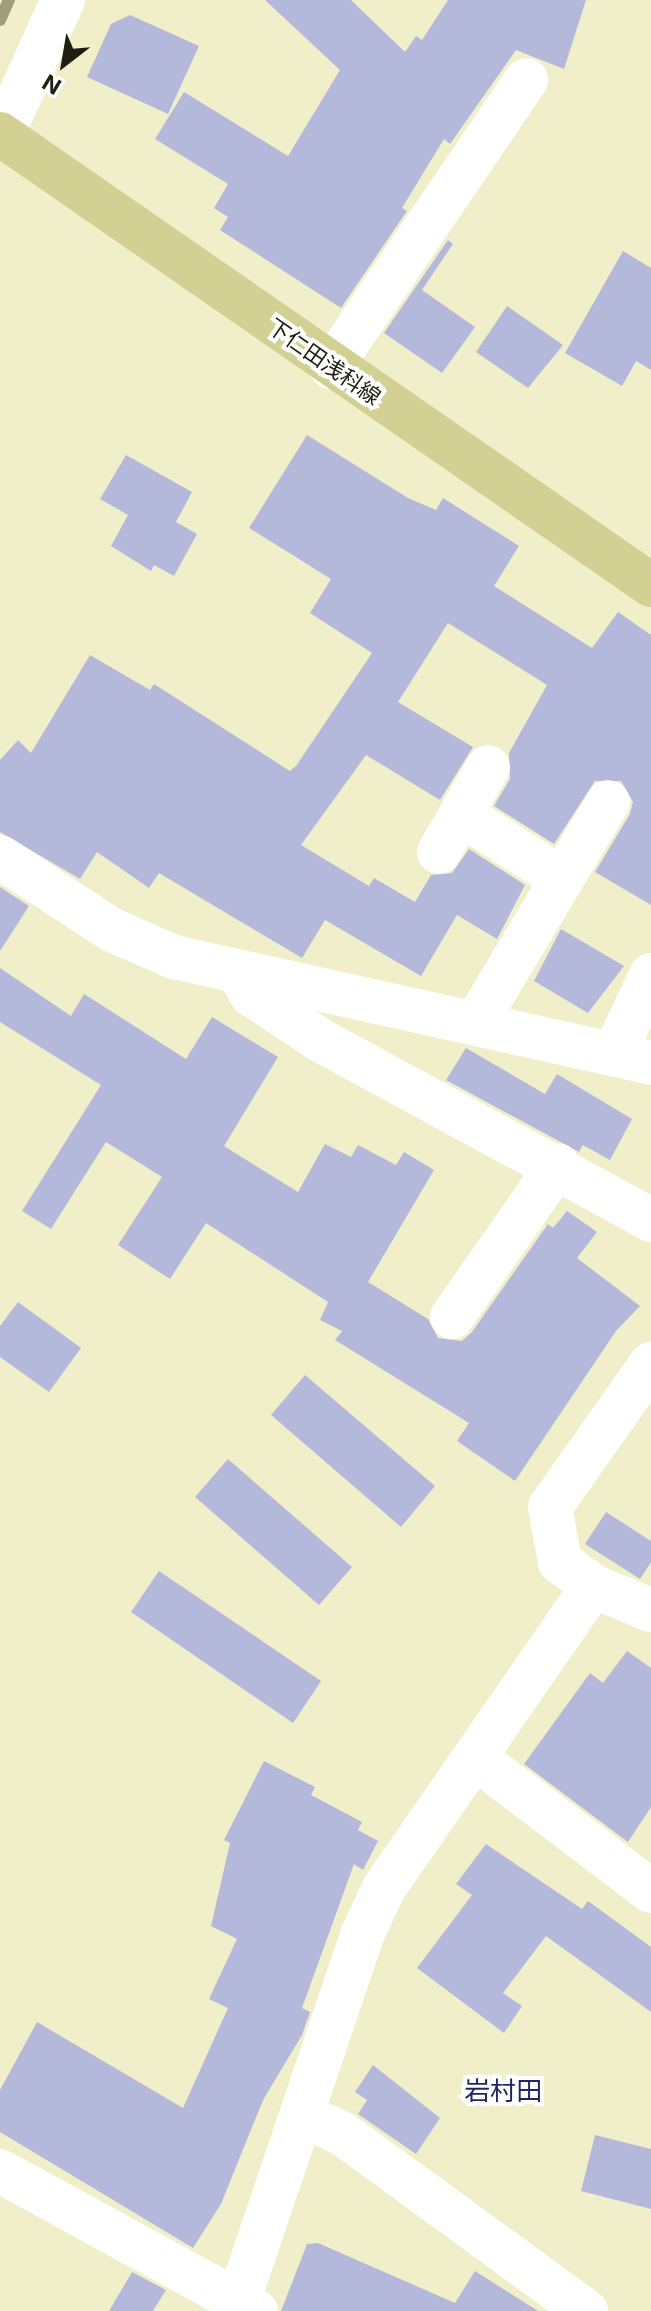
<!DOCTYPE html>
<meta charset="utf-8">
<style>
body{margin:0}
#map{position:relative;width:651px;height:2311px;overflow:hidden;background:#f0efc9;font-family:Inter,"Noto Sans JP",sans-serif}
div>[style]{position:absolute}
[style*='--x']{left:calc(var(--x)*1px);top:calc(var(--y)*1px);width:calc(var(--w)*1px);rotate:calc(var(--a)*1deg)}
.stream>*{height:12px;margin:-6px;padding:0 6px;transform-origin:6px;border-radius:6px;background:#9f9e7c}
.building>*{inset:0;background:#b4b9db}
.minor>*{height:44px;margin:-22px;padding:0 22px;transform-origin:22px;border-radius:22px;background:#fff}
.major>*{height:44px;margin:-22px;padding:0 22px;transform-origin:22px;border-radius:22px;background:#d3d093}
span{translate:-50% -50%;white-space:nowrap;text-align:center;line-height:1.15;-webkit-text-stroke:8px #fff;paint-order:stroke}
.street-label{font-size:22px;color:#1f1e11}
.quarter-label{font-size:26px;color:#24255e}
.north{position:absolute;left:24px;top:24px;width:80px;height:80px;-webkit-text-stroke:6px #fff;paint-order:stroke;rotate:211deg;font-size:22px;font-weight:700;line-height:32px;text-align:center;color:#1f1e11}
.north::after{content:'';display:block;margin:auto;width:28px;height:36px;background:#1f1e11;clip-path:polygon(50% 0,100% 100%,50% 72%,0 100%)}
</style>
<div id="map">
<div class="stream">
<i style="--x:0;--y:20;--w:22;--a:-66"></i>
</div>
<div class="building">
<i style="clip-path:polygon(265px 0,351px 0,405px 52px,416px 36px,422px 40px,448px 0,586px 0,564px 69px,516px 50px,450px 144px,444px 139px,402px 208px,407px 211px,341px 308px,220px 230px,228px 217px,214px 208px,228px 184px,155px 139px,184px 92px,288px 156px,340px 70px)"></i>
<i style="clip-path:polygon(130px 15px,199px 46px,168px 114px,87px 77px,111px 24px)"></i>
<i style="clip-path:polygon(448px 240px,453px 244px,422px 290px,475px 327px,442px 373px,384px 333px)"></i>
<i style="clip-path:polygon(623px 251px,651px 268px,651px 370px,636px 361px,622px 386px,565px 353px)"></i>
<i style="clip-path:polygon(507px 306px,563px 345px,528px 388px,476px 352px)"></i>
<i style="clip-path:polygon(307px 435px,408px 498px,436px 510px,443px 498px,519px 546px,494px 586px,592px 648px,618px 612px,651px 635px,651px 905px,595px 872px,630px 814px,633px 802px,621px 781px,595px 781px,554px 844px,494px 806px,510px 779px,509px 753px,547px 685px,448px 623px,398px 702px,473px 747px,440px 800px,366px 755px,301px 845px,369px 886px,374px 878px,415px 902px,431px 875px,452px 873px,469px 849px,525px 885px,497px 939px,457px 915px,421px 976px,325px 920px,302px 958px,159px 873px,149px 888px,97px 852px,80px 879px,0 832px,0 760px,18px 740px,31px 753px,90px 655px,150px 690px,154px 684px,290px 771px,296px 766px,372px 653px,310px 613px,331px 579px,249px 528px)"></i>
<i style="clip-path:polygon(126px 455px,192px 492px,176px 522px,197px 534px,174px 576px,154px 565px,151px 571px,111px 546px,128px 515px,100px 499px)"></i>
<i style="clip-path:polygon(0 887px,29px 906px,0 951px)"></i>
<i style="clip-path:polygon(561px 929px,624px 966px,588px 1013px,534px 981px)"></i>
<i style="clip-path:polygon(0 968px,71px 1016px,84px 994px,186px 1059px,212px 1017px,278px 1057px,224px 1146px,298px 1192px,325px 1144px,351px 1157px,358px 1145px,396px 1165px,404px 1152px,434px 1170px,368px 1282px,428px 1319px,438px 1338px,462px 1341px,472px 1332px,548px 1224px,553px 1228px,567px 1211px,597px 1232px,577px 1258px,640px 1306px,616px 1331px,515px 1481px,457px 1441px,469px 1423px,335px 1340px,342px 1331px,320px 1320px,328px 1302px,206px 1223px,170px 1279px,118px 1245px,162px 1177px,106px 1142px,51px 1229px,22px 1211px,101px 1085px,0 1022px)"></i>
<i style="clip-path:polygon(466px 1048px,545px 1094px,557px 1074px,632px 1119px,610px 1160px,583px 1145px,579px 1152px,446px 1080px)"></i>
<i style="clip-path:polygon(18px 1302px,81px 1348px,49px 1392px,0 1357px,0 1326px)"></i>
<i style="clip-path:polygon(305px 1375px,435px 1486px,401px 1527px,271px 1415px)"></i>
<i style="clip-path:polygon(228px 1459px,352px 1567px,319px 1605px,195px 1497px)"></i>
<i style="clip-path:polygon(606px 1512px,651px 1541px,651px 1562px,640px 1579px,585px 1544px)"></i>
<i style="clip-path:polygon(159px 1571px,321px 1681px,293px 1723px,131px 1612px)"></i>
<i style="clip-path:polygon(627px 1651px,651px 1668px,651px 1807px,628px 1842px,524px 1764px,590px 1673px,603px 1683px)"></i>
<i style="clip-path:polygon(264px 1761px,315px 1787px,311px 1795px,362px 1822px,358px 1830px,378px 1841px,363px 1870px,354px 1864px,302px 2008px,310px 2012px,302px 2035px,263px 2100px,221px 2204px,193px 2248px,0 2132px,0 2090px,37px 2022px,183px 2108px,228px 2008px,209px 1999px,237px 1939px,211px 1926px,230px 1843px,224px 1840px)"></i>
<i style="clip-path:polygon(486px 1844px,582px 1909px,588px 1901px,651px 1947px,651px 2012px,546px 1936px,503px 1993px,522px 2006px,504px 2033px,417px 1968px,472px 1895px,456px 1884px)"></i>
<i style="clip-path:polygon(373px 2065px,440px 2118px,416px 2154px,358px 2114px,367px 2100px,355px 2092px)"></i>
<i style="clip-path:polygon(595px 2135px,651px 2149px,651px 2209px,581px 2191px)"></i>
<i style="clip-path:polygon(318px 2243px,455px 2303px,475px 2271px,538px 2311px,281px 2311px,307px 2244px)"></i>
<i style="clip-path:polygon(132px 2272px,166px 2290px,153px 2311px,109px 2311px)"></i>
</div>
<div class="minor">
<i style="--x:2;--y:135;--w:148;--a:-65.7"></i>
<i style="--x:331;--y:367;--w:347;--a:-55.8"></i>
<i style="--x:461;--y:814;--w:120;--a:32.8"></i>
<i style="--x:439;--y:852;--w:98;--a:-60"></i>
<i style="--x:0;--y:857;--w:134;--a:33.1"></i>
<i style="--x:112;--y:930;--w:68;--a:23.5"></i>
<i style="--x:174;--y:957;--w:489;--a:12.5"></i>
<i style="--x:240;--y:975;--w:22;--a:60"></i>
<i style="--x:251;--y:994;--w:83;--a:33.7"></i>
<i style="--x:320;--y:1040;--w:377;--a:28.5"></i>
<i style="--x:477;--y:1021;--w:255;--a:-59.1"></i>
<i style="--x:614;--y:1054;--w:87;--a:-64.9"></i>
<i style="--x:452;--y:1317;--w:185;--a:-55.1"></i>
<i style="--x:651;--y:1364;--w:175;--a:125.2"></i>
<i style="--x:550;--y:1507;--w:56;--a:79.7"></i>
<i style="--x:560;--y:1562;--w:41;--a:36"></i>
<i style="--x:593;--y:1586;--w:63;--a:22.5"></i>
<i style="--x:477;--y:1759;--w:218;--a:37.2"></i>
<i style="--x:305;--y:2116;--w:42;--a:25.3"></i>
<i style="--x:343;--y:2134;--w:301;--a:36.1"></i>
<i style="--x:0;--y:2171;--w:292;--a:28.7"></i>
<i style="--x:239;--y:2299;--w:384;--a:-71.3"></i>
<i style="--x:362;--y:1935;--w:52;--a:-64.9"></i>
<i style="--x:384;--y:1888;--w:367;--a:-55.3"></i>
</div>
<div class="major">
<i style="--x:0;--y:134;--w:792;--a:34.71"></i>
</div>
<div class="street-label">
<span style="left:324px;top:362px;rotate:35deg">下仁田浅科線</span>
</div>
<div class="quarter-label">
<span style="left:503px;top:2091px">岩村田</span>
</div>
<div class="north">N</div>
</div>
